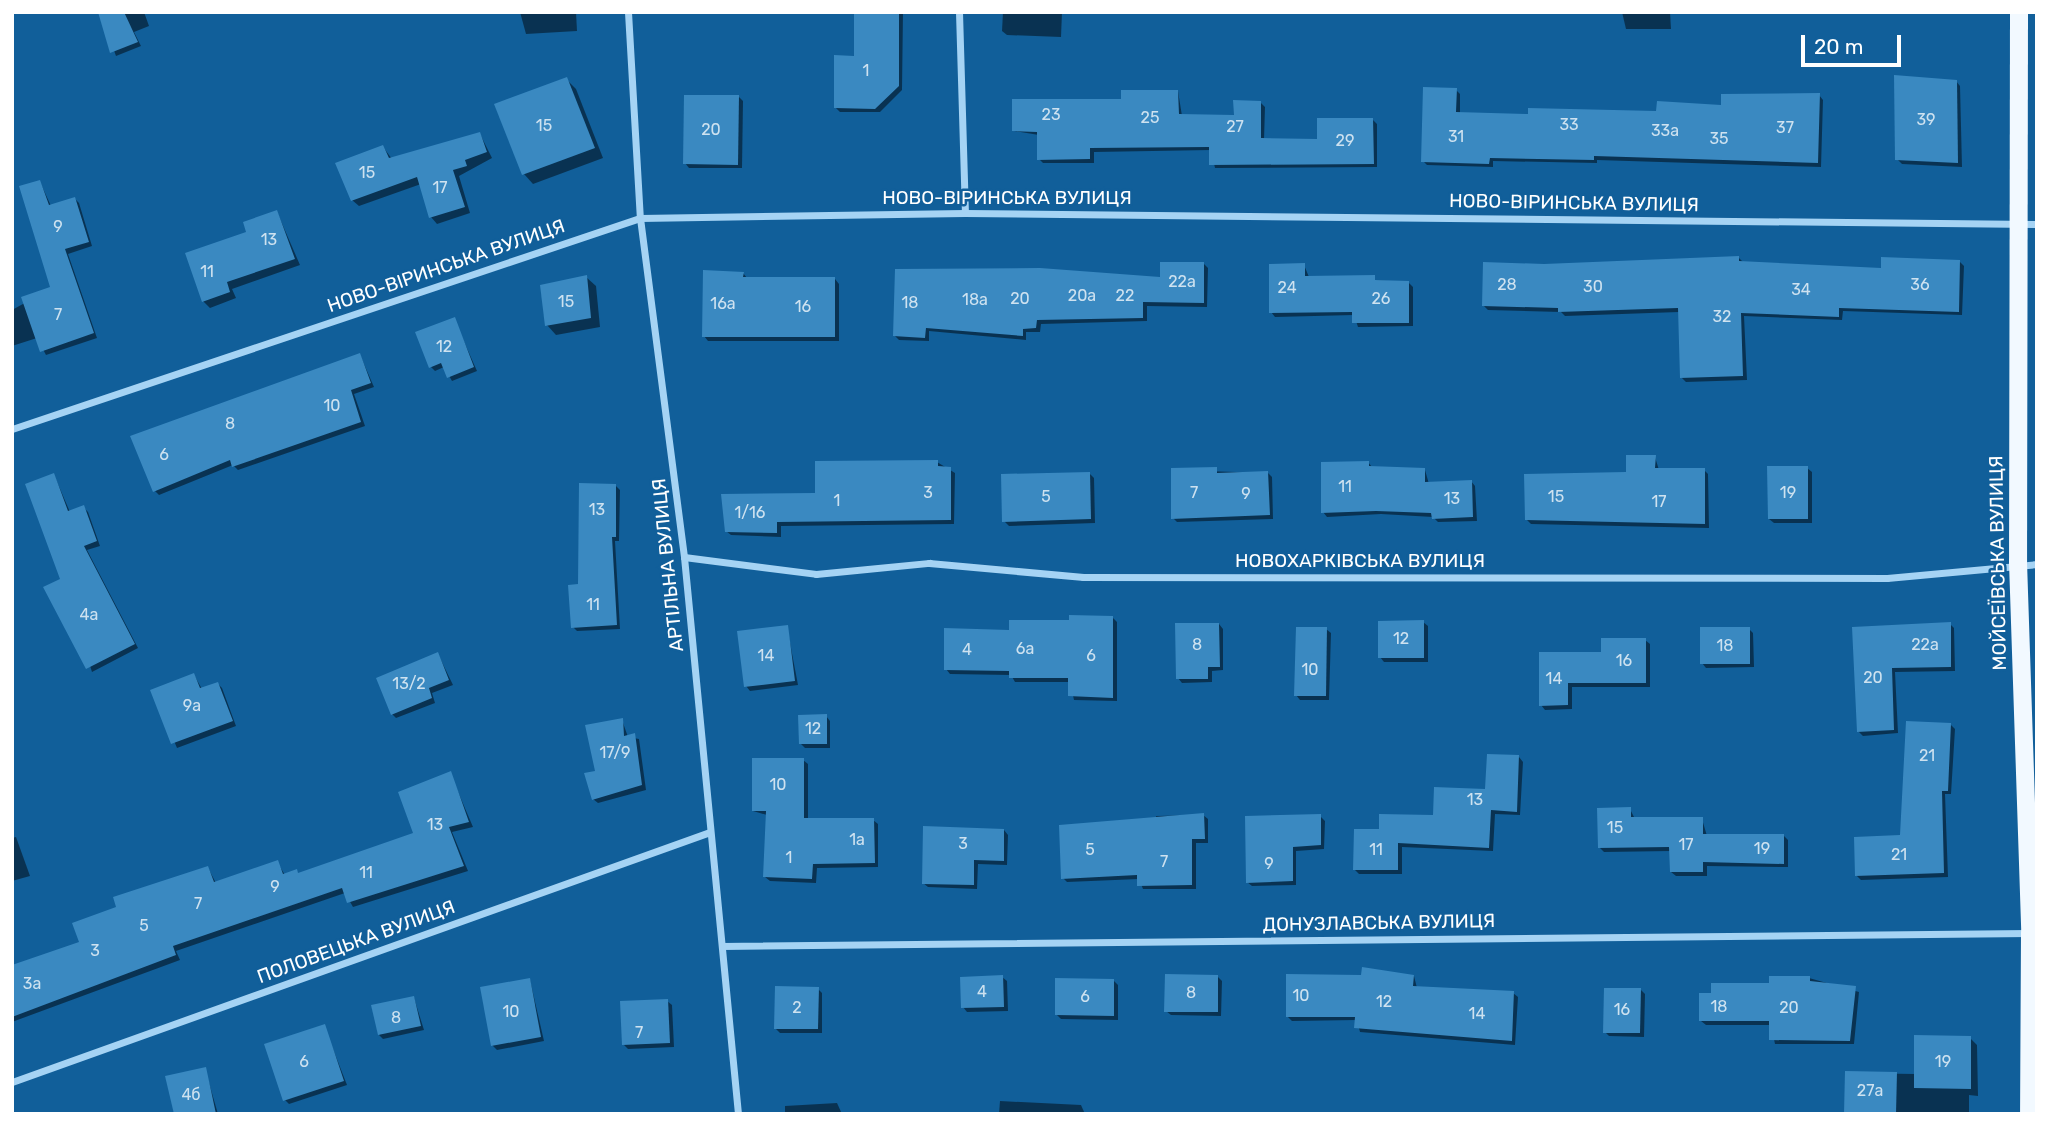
<!DOCTYPE html>
<meta charset="utf-8">
<style>
body{margin:0}
#map{position:relative;width:2049px;height:1126px;overflow:hidden;background:#115f9a;font-family:Rubik,sans-serif}
div>[style]{position:absolute}
[style*='--x']{left:calc(var(--x)*1px);top:calc(var(--y)*1px);width:calc(var(--w)*1px);rotate:calc(var(--a)*1deg)}
.shadow>*{inset:0;background:#0007}
.building>*{inset:0;background:#3a89c1}
.street>*{height:7px;margin:-3.5px;padding:0 3.5px;transform-origin:3.5px;border-radius:3.5px;background:#a5d3f4}
.primary>*{height:18px;margin:-9px;padding:0 9px;transform-origin:9px;border-radius:9px;background:#f2f9ff}
span{translate:-50% -50%;white-space:nowrap;text-align:center;line-height:1.15;-webkit-text-stroke:5px #115f9a;paint-order:stroke}
.number-label{font-size:16px;color:#cee2f0}
.number-label span{-webkit-text-stroke-width:0}
.street-label{font-size:19px;color:#fff}
.frame{position:absolute;inset:0;border:14px solid #fff;pointer-events:none}
.scale{position:absolute;left:1801px;top:35px;width:100px;height:32px;box-sizing:border-box;border:4px solid #fff;border-top:0;padding-left:9px;font-size:21px;line-height:24px;white-space:nowrap;color:#fff;-webkit-text-stroke:5px #115f9a;paint-order:stroke}
</style>
<div id="map">
<div class="shadow">
<i style="clip-path:polygon(100px 12px,144px 12px,149px 26px,134px 32px,141px 46px,116px 56px)"></i>
<i style="clip-path:polygon(520px 12px,576px 12px,577px 31px,526px 34px)"></i>
<i style="clip-path:polygon(856px 12px,903px 12px,902px 90px,880px 112px,840px 112px,835px 107px,856px 57px)"></i>
<i style="clip-path:polygon(1003px 12px,1062px 12px,1061px 37px,1007px 35px,1002px 31px)"></i>
<i style="clip-path:polygon(1622px 12px,1670px 12px,1671px 29px,1626px 29px)"></i>
<i style="clip-path:polygon(566px 79px,576px 89px,603px 158px,533px 184px,524px 174px,497px 105px)"></i>
<i style="clip-path:polygon(1956px 81px,1960px 86px,1962px 167px,1902px 164px,1897px 159px)"></i>
<i style="clip-path:polygon(1456px 90px,1460px 94px,1460px 114px,1529px 116px,1658px 113px,1819px 95px,1823px 100px,1821px 167px,1597px 160px,1597px 163px,1493px 161px,1493px 167px,1427px 165px,1423px 161px)"></i>
<i style="clip-path:polygon(1178px 91px,1182px 116px,1235px 117px,1260px 102px,1265px 107px,1264px 140px,1319px 141px,1372px 119px,1377px 124px,1377px 167px,1215px 168px,1211px 150px,1094px 152px,1094px 163px,1043px 163px,1039px 159px,1039px 135px,1014px 131px,1123px 101px)"></i>
<i style="clip-path:polygon(739px 97px,743px 101px,742px 168px,689px 168px,685px 163px)"></i>
<i style="clip-path:polygon(480px 134px,492px 158px,459px 176px,470px 213px,437px 224px,431px 217px,421px 184px,359px 206px,352px 200px,383px 147px,392px 159px)"></i>
<i style="clip-path:polygon(40px 182px,51px 206px,75px 199px,79px 203px,92px 246px,68px 254px,97px 338px,46px 355px,37px 338px,12px 346px,12px 310px,52px 288px)"></i>
<i style="clip-path:polygon(277px 212px,300px 265px,232px 289px,236px 298px,210px 308px,203px 301px,248px 233px)"></i>
<i style="clip-path:polygon(1738px 257px,1743px 262px,1883px 270px,1960px 262px,1964px 266px,1962px 315px,1843px 311px,1842px 320px,1744px 316px,1747px 380px,1686px 382px,1681px 377px,1679px 312px,1565px 316px,1561px 312px,1488px 310px,1483px 305px,1544px 266px)"></i>
<i style="clip-path:polygon(1204px 264px,1208px 268px,1207px 307px,1147px 306px,1147px 321px,1041px 324px,1040px 332px,1026px 332px,1026px 340px,929px 331px,929px 341px,899px 340px,895px 336px,1040px 270px,1162px 278px)"></i>
<i style="clip-path:polygon(1304px 265px,1309px 277px,1408px 282px,1413px 287px,1413px 326px,1358px 327px,1354px 315px,1275px 317px,1271px 312px)"></i>
<i style="clip-path:polygon(743px 273px,747px 278px,835px 279px,839px 284px,839px 341px,708px 341px,704px 336px)"></i>
<i style="clip-path:polygon(586px 277px,596px 286px,600px 327px,556px 335px,547px 325px)"></i>
<i style="clip-path:polygon(454px 319px,477px 371px,452px 381px,444px 367px,435px 371px,431px 367px)"></i>
<i style="clip-path:polygon(360px 355px,374px 387px,354px 394px,365px 426px,238px 470px,233px 465px,159px 495px,155px 491px)"></i>
<i style="clip-path:polygon(1655px 457px,1659px 470px,1704px 470px,1708px 474px,1709px 528px,1531px 524px,1527px 520px,1627px 474px)"></i>
<i style="clip-path:polygon(937px 462px,955px 473px,954px 524px,781px 526px,781px 537px,731px 535px,726px 531px,817px 495px)"></i>
<i style="clip-path:polygon(1368px 462px,1372px 467px,1425px 470px,1429px 484px,1471px 481px,1475px 486px,1477px 521px,1438px 522px,1433px 517px,1381px 514px,1327px 517px,1323px 512px)"></i>
<i style="clip-path:polygon(1807px 468px,1812px 472px,1812px 523px,1774px 523px,1769px 519px)"></i>
<i style="clip-path:polygon(1172px 470px,1268px 473px,1272px 477px,1273px 519px,1177px 522px,1173px 518px)"></i>
<i style="clip-path:polygon(1090px 474px,1094px 478px,1095px 523px,1009px 526px,1004px 521px)"></i>
<i style="clip-path:polygon(54px 475px,70px 512px,83px 507px,88px 512px,100px 546px,87px 550px,138px 648px,92px 672px,62px 579px)"></i>
<i style="clip-path:polygon(615px 485px,620px 490px,619px 541px,615px 541px,620px 629px,577px 631px,573px 627px,580px 586px)"></i>
<i style="clip-path:polygon(1113px 618px,1117px 622px,1117px 701px,1074px 700px,1070px 682px,1015px 682px,1011px 675px,950px 674px,946px 669px,1011px 632px)"></i>
<i style="clip-path:polygon(1423px 622px,1428px 626px,1428px 662px,1384px 662px,1380px 657px)"></i>
<i style="clip-path:polygon(1219px 624px,1223px 629px,1223px 670px,1212px 671px,1212px 682px,1182px 683px,1178px 678px)"></i>
<i style="clip-path:polygon(1950px 624px,1954px 628px,1955px 671px,1895px 672px,1898px 733px,1863px 736px,1858px 731px,1854px 629px)"></i>
<i style="clip-path:polygon(787px 627px,798px 685px,750px 691px,746px 686px)"></i>
<i style="clip-path:polygon(1326px 629px,1331px 633px,1329px 700px,1300px 700px,1296px 695px)"></i>
<i style="clip-path:polygon(1749px 629px,1753px 633px,1754px 667px,1706px 668px,1702px 663px)"></i>
<i style="clip-path:polygon(1645px 640px,1650px 644px,1650px 687px,1572px 687px,1572px 709px,1545px 710px,1541px 705px,1603px 654px)"></i>
<i style="clip-path:polygon(438px 654px,453px 685px,432px 693px,435px 703px,396px 718px,392px 714px)"></i>
<i style="clip-path:polygon(194px 675px,202px 689px,218px 684px,222px 688px,236px 726px,177px 748px,153px 691px)"></i>
<i style="clip-path:polygon(826px 716px,830px 721px,830px 748px,805px 748px,800px 743px)"></i>
<i style="clip-path:polygon(622px 720px,628px 737px,639px 739px,646px 790px,598px 803px,593px 799px,598px 772px)"></i>
<i style="clip-path:polygon(1951px 725px,1955px 729px,1951px 794px,1945px 794px,1948px 877px,1861px 880px,1856px 875px,1902px 836px)"></i>
<i style="clip-path:polygon(1519px 757px,1523px 762px,1520px 815px,1495px 814px,1493px 851px,1402px 847px,1402px 874px,1359px 874px,1355px 870px,1380px 831px,1434px 817px,1486px 791px)"></i>
<i style="clip-path:polygon(803px 760px,808px 764px,808px 820px,873px 820px,878px 824px,878px 867px,817px 868px,816px 883px,770px 881px,765px 877px,767px 815px,753px 811px)"></i>
<i style="clip-path:polygon(450px 773px,473px 827px,452px 832px,468px 871px,353px 907px,345px 893px,176px 951px,180px 960px,12px 1022px,12px 967px,82px 944px,118px 908px,208px 868px,216px 883px,277px 862px,285px 875px,300px 874px,415px 834px)"></i>
<i style="clip-path:polygon(1630px 809px,1635px 819px,1702px 819px,1707px 836px,1784px 836px,1788px 840px,1788px 867px,1707px 866px,1707px 876px,1676px 876px,1671px 872px,1671px 851px,1604px 852px,1600px 848px)"></i>
<i style="clip-path:polygon(1203px 815px,1208px 819px,1208px 843px,1196px 843px,1196px 889px,1143px 889px,1139px 879px,1067px 882px,1063px 878px,1156px 822px,1156px 816px)"></i>
<i style="clip-path:polygon(1320px 816px,1325px 821px,1324px 849px,1296px 851px,1296px 885px,1252px 886px,1247px 882px)"></i>
<i style="clip-path:polygon(1004px 830px,1008px 835px,1007px 865px,978px 864px,977px 889px,928px 887px,923px 883px)"></i>
<i style="clip-path:polygon(16px 837px,30px 876px,12px 881px,12px 838px)"></i>
<i style="clip-path:polygon(1217px 976px,1222px 981px,1221px 1016px,1171px 1015px,1166px 1011px)"></i>
<i style="clip-path:polygon(1414px 976px,1417px 988px,1513px 993px,1518px 997px,1515px 1045px,1360px 1032px,1357px 1020px,1292px 1021px,1287px 1016px)"></i>
<i style="clip-path:polygon(1002px 977px,1007px 981px,1008px 1011px,967px 1012px,963px 1007px)"></i>
<i style="clip-path:polygon(1809px 978px,1859px 992px,1854px 1044px,1775px 1044px,1771px 1025px,1706px 1025px,1701px 1021px,1713px 995px)"></i>
<i style="clip-path:polygon(530px 980px,544px 1041px,497px 1050px,492px 1045px)"></i>
<i style="clip-path:polygon(1113px 980px,1118px 985px,1118px 1020px,1061px 1019px,1057px 1015px)"></i>
<i style="clip-path:polygon(818px 989px,822px 993px,822px 1033px,780px 1033px,776px 1029px)"></i>
<i style="clip-path:polygon(1641px 990px,1645px 994px,1644px 1037px,1609px 1036px,1605px 1032px)"></i>
<i style="clip-path:polygon(414px 998px,424px 1030px,383px 1039px,379px 1035px)"></i>
<i style="clip-path:polygon(667px 1001px,672px 1005px,674px 1047px,628px 1049px,624px 1045px)"></i>
<i style="clip-path:polygon(324px 1026px,347px 1085px,289px 1104px,285px 1100px)"></i>
<i style="clip-path:polygon(1970px 1038px,1977px 1045px,1978px 1096px,1969px 1095px,1969px 1114px,1820px 1114px,1846px 1113px,1847px 1073px,1916px 1074px)"></i>
<i style="clip-path:polygon(205px 1069px,218px 1114px,175px 1114px)"></i>
<i style="clip-path:polygon(1000px 1101px,1081px 1105px,1085px 1114px,999px 1114px)"></i>
<i style="clip-path:polygon(837px 1103px,842px 1114px,785px 1114px,785px 1106px)"></i>
<i style="clip-path:polygon(1589px 1112px,1652px 1114px,1589px 1114px)"></i>
</div>
<div class="building">
<i style="clip-path:polygon(98px 12px,124px 12px,138px 42px,110px 53px)"></i>
<i style="clip-path:polygon(854px 12px,899px 12px,899px 86px,875px 109px,834px 108px,834px 55px,854px 56px)"></i>
<i style="clip-path:polygon(1894px 75px,1957px 80px,1958px 163px,1895px 160px)"></i>
<i style="clip-path:polygon(567px 77px,595px 148px,522px 175px,494px 104px)"></i>
<i style="clip-path:polygon(1423px 87px,1457px 88px,1456px 112px,1528px 114px,1528px 108px,1656px 111px,1657px 101px,1721px 105px,1721px 94px,1820px 93px,1818px 163px,1594px 156px,1594px 160px,1490px 158px,1489px 164px,1421px 162px)"></i>
<i style="clip-path:polygon(1121px 90px,1178px 90px,1179px 114px,1234px 115px,1233px 100px,1261px 101px,1261px 138px,1317px 139px,1317px 118px,1373px 118px,1374px 164px,1209px 165px,1209px 147px,1090px 148px,1090px 159px,1037px 160px,1037px 132px,1012px 131px,1012px 99px,1121px 99px)"></i>
<i style="clip-path:polygon(684px 95px,739px 95px,738px 165px,683px 164px)"></i>
<i style="clip-path:polygon(480px 132px,487px 152px,465px 160px,467px 166px,453px 170px,465px 207px,429px 218px,417px 177px,351px 201px,335px 163px,383px 145px,389px 158px)"></i>
<i style="clip-path:polygon(40px 180px,49px 205px,75px 197px,89px 242px,65px 249px,94px 333px,40px 352px,21px 297px,50px 287px,19px 186px)"></i>
<i style="clip-path:polygon(277px 210px,295px 259px,227px 282px,230px 292px,202px 302px,185px 253px,246px 232px,243px 222px)"></i>
<i style="clip-path:polygon(1739px 256px,1739px 261px,1881px 268px,1881px 257px,1960px 260px,1959px 312px,1839px 308px,1839px 317px,1741px 313px,1743px 376px,1680px 378px,1678px 308px,1558px 312px,1558px 308px,1482px 306px,1483px 262px,1544px 264px)"></i>
<i style="clip-path:polygon(1160px 262px,1204px 262px,1204px 303px,1143px 302px,1143px 318px,1037px 320px,1036px 328px,1023px 329px,1023px 336px,926px 328px,925px 338px,893px 336px,895px 269px,1040px 268px,1160px 277px)"></i>
<i style="clip-path:polygon(1305px 263px,1305px 276px,1375px 275px,1375px 280px,1409px 281px,1409px 323px,1352px 323px,1352px 312px,1269px 313px,1269px 264px)"></i>
<i style="clip-path:polygon(703px 270px,744px 272px,743px 277px,835px 277px,835px 337px,702px 337px)"></i>
<i style="clip-path:polygon(587px 275px,591px 318px,545px 326px,540px 285px)"></i>
<i style="clip-path:polygon(455px 317px,474px 367px,447px 378px,441px 363px,429px 368px,415px 332px)"></i>
<i style="clip-path:polygon(360px 353px,371px 383px,351px 390px,361px 422px,232px 467px,230px 460px,153px 492px,130px 436px)"></i>
<i style="clip-path:polygon(1626px 455px,1656px 455px,1655px 468px,1705px 468px,1705px 524px,1525px 520px,1524px 474px,1626px 472px)"></i>
<i style="clip-path:polygon(938px 460px,938px 466px,951px 467px,951px 520px,777px 522px,777px 533px,725px 532px,721px 494px,815px 493px,815px 461px)"></i>
<i style="clip-path:polygon(1369px 461px,1369px 466px,1425px 468px,1425px 482px,1472px 480px,1473px 517px,1432px 519px,1431px 513px,1376px 511px,1321px 513px,1321px 462px)"></i>
<i style="clip-path:polygon(1767px 466px,1808px 466px,1808px 519px,1768px 519px)"></i>
<i style="clip-path:polygon(1217px 467px,1217px 473px,1268px 471px,1270px 515px,1171px 519px,1171px 468px)"></i>
<i style="clip-path:polygon(1090px 472px,1091px 519px,1002px 522px,1001px 474px)"></i>
<i style="clip-path:polygon(54px 473px,68px 511px,84px 505px,97px 541px,84px 546px,135px 644px,86px 669px,43px 587px,60px 579px,25px 484px)"></i>
<i style="clip-path:polygon(579px 483px,616px 484px,616px 537px,612px 537px,617px 625px,571px 628px,568px 585px,578px 584px)"></i>
<i style="clip-path:polygon(1069px 615px,1113px 616px,1113px 698px,1068px 696px,1068px 678px,1009px 678px,1009px 671px,944px 670px,944px 628px,1009px 630px,1009px 620px,1069px 620px)"></i>
<i style="clip-path:polygon(1424px 620px,1424px 658px,1378px 658px,1378px 621px)"></i>
<i style="clip-path:polygon(1951px 622px,1951px 667px,1892px 668px,1894px 730px,1857px 732px,1852px 627px)"></i>
<i style="clip-path:polygon(1175px 623px,1219px 623px,1220px 667px,1208px 667px,1208px 679px,1176px 679px)"></i>
<i style="clip-path:polygon(788px 625px,795px 681px,744px 687px,737px 631px)"></i>
<i style="clip-path:polygon(1296px 627px,1327px 627px,1326px 696px,1294px 696px)"></i>
<i style="clip-path:polygon(1700px 627px,1750px 627px,1750px 664px,1700px 664px)"></i>
<i style="clip-path:polygon(1601px 638px,1646px 638px,1646px 683px,1568px 683px,1568px 705px,1539px 706px,1539px 652px,1601px 652px)"></i>
<i style="clip-path:polygon(438px 652px,449px 680px,429px 688px,432px 698px,391px 715px,376px 678px)"></i>
<i style="clip-path:polygon(194px 673px,200px 688px,218px 682px,233px 721px,171px 744px,150px 690px)"></i>
<i style="clip-path:polygon(827px 714px,827px 744px,799px 744px,798px 715px)"></i>
<i style="clip-path:polygon(623px 718px,624px 736px,635px 733px,642px 785px,592px 800px,584px 773px,595px 771px,585px 725px)"></i>
<i style="clip-path:polygon(1906px 721px,1951px 723px,1948px 791px,1942px 791px,1944px 873px,1855px 876px,1854px 837px,1900px 835px)"></i>
<i style="clip-path:polygon(1487px 754px,1519px 755px,1517px 812px,1491px 810px,1489px 848px,1398px 843px,1398px 870px,1353px 870px,1354px 829px,1379px 829px,1379px 814px,1433px 815px,1434px 787px,1485px 789px)"></i>
<i style="clip-path:polygon(752px 758px,804px 758px,804px 818px,874px 818px,875px 863px,813px 864px,812px 879px,763px 877px,766px 811px,752px 811px)"></i>
<i style="clip-path:polygon(451px 771px,469px 822px,449px 827px,464px 866px,347px 903px,342px 888px,173px 946px,176px 955px,12px 1017px,12px 965px,79px 942px,72px 923px,116px 907px,113px 897px,208px 866px,214px 882px,278px 860px,283px 874px,297px 869px,298px 873px,413px 833px,398px 792px)"></i>
<i style="clip-path:polygon(1631px 807px,1631px 817px,1703px 817px,1703px 834px,1784px 834px,1784px 864px,1703px 862px,1703px 872px,1670px 872px,1669px 847px,1598px 848px,1597px 808px)"></i>
<i style="clip-path:polygon(1204px 813px,1205px 839px,1192px 839px,1192px 885px,1137px 886px,1137px 875px,1061px 879px,1059px 825px)"></i>
<i style="clip-path:polygon(1321px 814px,1321px 845px,1293px 847px,1293px 881px,1246px 883px,1245px 816px)"></i>
<i style="clip-path:polygon(923px 826px,1004px 829px,1004px 861px,974px 860px,974px 885px,922px 884px)"></i>
<i style="clip-path:polygon(1362px 967px,1414px 975px,1413px 986px,1514px 991px,1512px 1041px,1354px 1028px,1355px 1017px,1286px 1017px,1286px 974px,1361px 975px)"></i>
<i style="clip-path:polygon(1165px 974px,1218px 975px,1218px 1012px,1164px 1012px)"></i>
<i style="clip-path:polygon(1003px 975px,1004px 1007px,961px 1008px,960px 977px)"></i>
<i style="clip-path:polygon(1769px 976px,1810px 976px,1810px 981px,1856px 986px,1850px 1041px,1769px 1040px,1769px 1021px,1699px 1021px,1699px 993px,1711px 993px,1711px 983px,1769px 983px)"></i>
<i style="clip-path:polygon(530px 978px,541px 1037px,491px 1046px,480px 987px)"></i>
<i style="clip-path:polygon(1055px 978px,1114px 979px,1114px 1016px,1055px 1015px)"></i>
<i style="clip-path:polygon(775px 986px,819px 987px,818px 1029px,774px 1029px)"></i>
<i style="clip-path:polygon(1604px 988px,1641px 988px,1640px 1033px,1603px 1033px)"></i>
<i style="clip-path:polygon(414px 996px,421px 1026px,378px 1035px,371px 1005px)"></i>
<i style="clip-path:polygon(668px 999px,670px 1043px,622px 1045px,620px 1001px)"></i>
<i style="clip-path:polygon(325px 1024px,344px 1081px,283px 1101px,264px 1044px)"></i>
<i style="clip-path:polygon(1914px 1035px,1971px 1036px,1971px 1089px,1914px 1088px)"></i>
<i style="clip-path:polygon(206px 1067px,216px 1114px,174px 1114px,165px 1076px)"></i>
<i style="clip-path:polygon(1845px 1071px,1897px 1072px,1896px 1114px,1844px 1114px)"></i>
</div>
<div class="street">
<i style="--x:628;--y:12;--w:206;--a:86.7"></i>
<i style="--x:640;--y:218;--w:342;--a:82.6"></i>
<i style="--x:684;--y:557;--w:560;--a:84.46"></i>
<i style="--x:959;--y:12;--w:201;--a:88.3"></i>
<i style="--x:12;--y:429;--w:662;--a:-18.57"></i>
<i style="--x:640;--y:218;--w:325;--a:-0.9"></i>
<i style="--x:965;--y:213;--w:1072;--a:0.59"></i>
<i style="--x:684;--y:557;--w:133;--a:7.3"></i>
<i style="--x:816;--y:574;--w:114;--a:-5.6"></i>
<i style="--x:929;--y:563;--w:155;--a:5.2"></i>
<i style="--x:1083;--y:577;--w:804;--a:0.07"></i>
<i style="--x:1887;--y:578;--w:151;--a:-5.3"></i>
<i style="--x:722;--y:946;--w:1308;--a:-0.57"></i>
<i style="--x:12;--y:1082;--w:741;--a:-19.71"></i>
</div>
<div class="primary">
<i style="--x:2019;--y:12;--w:550;--a:90.1"></i>
<i style="--x:2018;--y:562;--w:371;--a:88.1"></i>
<i style="--x:2030;--y:933;--w:181;--a:90.3"></i>
</div>
<div class="number-label">
<span style="left:866px;top:71px">1</span>
<span style="left:1051px;top:115px">23</span>
<span style="left:1150px;top:118px">25</span>
<span style="left:1926px;top:120px">39</span>
<span style="left:1569px;top:125px">33</span>
<span style="left:544px;top:126px">15</span>
<span style="left:1235px;top:127px">27</span>
<span style="left:1785px;top:128px">37</span>
<span style="left:711px;top:130px">20</span>
<span style="left:1665px;top:131px">33а</span>
<span style="left:1456px;top:137px">31</span>
<span style="left:1719px;top:139px">35</span>
<span style="left:1345px;top:141px">29</span>
<span style="left:367px;top:173px">15</span>
<span style="left:440px;top:188px">17</span>
<span style="left:58px;top:227px">9</span>
<span style="left:269px;top:240px">13</span>
<span style="left:207px;top:272px">11</span>
<span style="left:1182px;top:282px">22а</span>
<span style="left:1507px;top:285px">28</span>
<span style="left:1920px;top:285px">36</span>
<span style="left:1593px;top:287px">30</span>
<span style="left:1287px;top:288px">24</span>
<span style="left:1801px;top:290px">34</span>
<span style="left:1082px;top:296px">20а</span>
<span style="left:1125px;top:296px">22</span>
<span style="left:1020px;top:299px">20</span>
<span style="left:1381px;top:299px">26</span>
<span style="left:975px;top:300px">18а</span>
<span style="left:566px;top:302px">15</span>
<span style="left:910px;top:303px">18</span>
<span style="left:723px;top:304px">16а</span>
<span style="left:803px;top:307px">16</span>
<span style="left:58px;top:315px">7</span>
<span style="left:1722px;top:317px">32</span>
<span style="left:444px;top:347px">12</span>
<span style="left:332px;top:406px">10</span>
<span style="left:230px;top:424px">8</span>
<span style="left:164px;top:455px">6</span>
<span style="left:1345px;top:487px">11</span>
<span style="left:928px;top:493px">3</span>
<span style="left:1194px;top:493px">7</span>
<span style="left:1788px;top:493px">19</span>
<span style="left:1246px;top:494px">9</span>
<span style="left:1046px;top:497px">5</span>
<span style="left:1556px;top:497px">15</span>
<span style="left:1452px;top:499px">13</span>
<span style="left:837px;top:501px">1</span>
<span style="left:1659px;top:502px">17</span>
<span style="left:597px;top:510px">13</span>
<span style="left:750px;top:513px">1/16</span>
<span style="left:593px;top:605px">11</span>
<span style="left:89px;top:615px">4а</span>
<span style="left:1401px;top:639px">12</span>
<span style="left:1197px;top:645px">8</span>
<span style="left:1925px;top:645px">22а</span>
<span style="left:1725px;top:646px">18</span>
<span style="left:1025px;top:649px">6а</span>
<span style="left:967px;top:650px">4</span>
<span style="left:766px;top:656px">14</span>
<span style="left:1091px;top:656px">6</span>
<span style="left:1624px;top:661px">16</span>
<span style="left:1310px;top:670px">10</span>
<span style="left:1873px;top:678px">20</span>
<span style="left:1554px;top:679px">14</span>
<span style="left:409px;top:684px">13/2</span>
<span style="left:192px;top:706px">9а</span>
<span style="left:813px;top:729px">12</span>
<span style="left:615px;top:753px">17/9</span>
<span style="left:1927px;top:756px">21</span>
<span style="left:778px;top:785px">10</span>
<span style="left:1475px;top:800px">13</span>
<span style="left:435px;top:825px">13</span>
<span style="left:1615px;top:828px">15</span>
<span style="left:857px;top:840px">1а</span>
<span style="left:963px;top:844px">3</span>
<span style="left:1686px;top:845px">17</span>
<span style="left:1762px;top:849px">19</span>
<span style="left:1090px;top:850px">5</span>
<span style="left:1376px;top:850px">11</span>
<span style="left:1899px;top:855px">21</span>
<span style="left:789px;top:858px">1</span>
<span style="left:1164px;top:862px">7</span>
<span style="left:1269px;top:864px">9</span>
<span style="left:366px;top:873px">11</span>
<span style="left:275px;top:887px">9</span>
<span style="left:198px;top:904px">7</span>
<span style="left:144px;top:926px">5</span>
<span style="left:95px;top:951px">3</span>
<span style="left:32px;top:984px">3а</span>
<span style="left:982px;top:992px">4</span>
<span style="left:1191px;top:993px">8</span>
<span style="left:1301px;top:996px">10</span>
<span style="left:1085px;top:997px">6</span>
<span style="left:1384px;top:1002px">12</span>
<span style="left:1719px;top:1007px">18</span>
<span style="left:797px;top:1008px">2</span>
<span style="left:1789px;top:1008px">20</span>
<span style="left:1622px;top:1010px">16</span>
<span style="left:511px;top:1012px">10</span>
<span style="left:1477px;top:1014px">14</span>
<span style="left:396px;top:1018px">8</span>
<span style="left:639px;top:1033px">7</span>
<span style="left:304px;top:1062px">6</span>
<span style="left:1943px;top:1062px">19</span>
<span style="left:1870px;top:1091px">27а</span>
<span style="left:191px;top:1095px">4б</span>
</div>
<div class="street-label">
<span style="left:1007px;top:198px">НОВО-ВІРИНСЬКА ВУЛИЦЯ</span>
<span style="left:1574px;top:203px;rotate:1deg">НОВО-ВІРИНСЬКА ВУЛИЦЯ</span>
<span style="left:446px;top:266px;rotate:-19deg">НОВО-ВІРИНСЬКА ВУЛИЦЯ</span>
<span style="left:1360px;top:561px">НОВОХАРКІВСЬКА ВУЛИЦЯ</span>
<span style="left:1998px;top:563px;rotate:-91deg">МОЙСЕЇВСЬКА ВУЛИЦЯ</span>
<span style="left:668px;top:565px;rotate:-96deg">АРТІЛЬНА ВУЛИЦЯ</span>
<span style="left:1379px;top:923px;rotate:-1deg">ДОНУЗЛАВСЬКА ВУЛИЦЯ</span>
<span style="left:356px;top:942px;rotate:-20deg">ПОЛОВЕЦЬКА ВУЛИЦЯ</span>
</div>
<div class="frame"></div>
<div class="scale">20 m</div>
</div>
